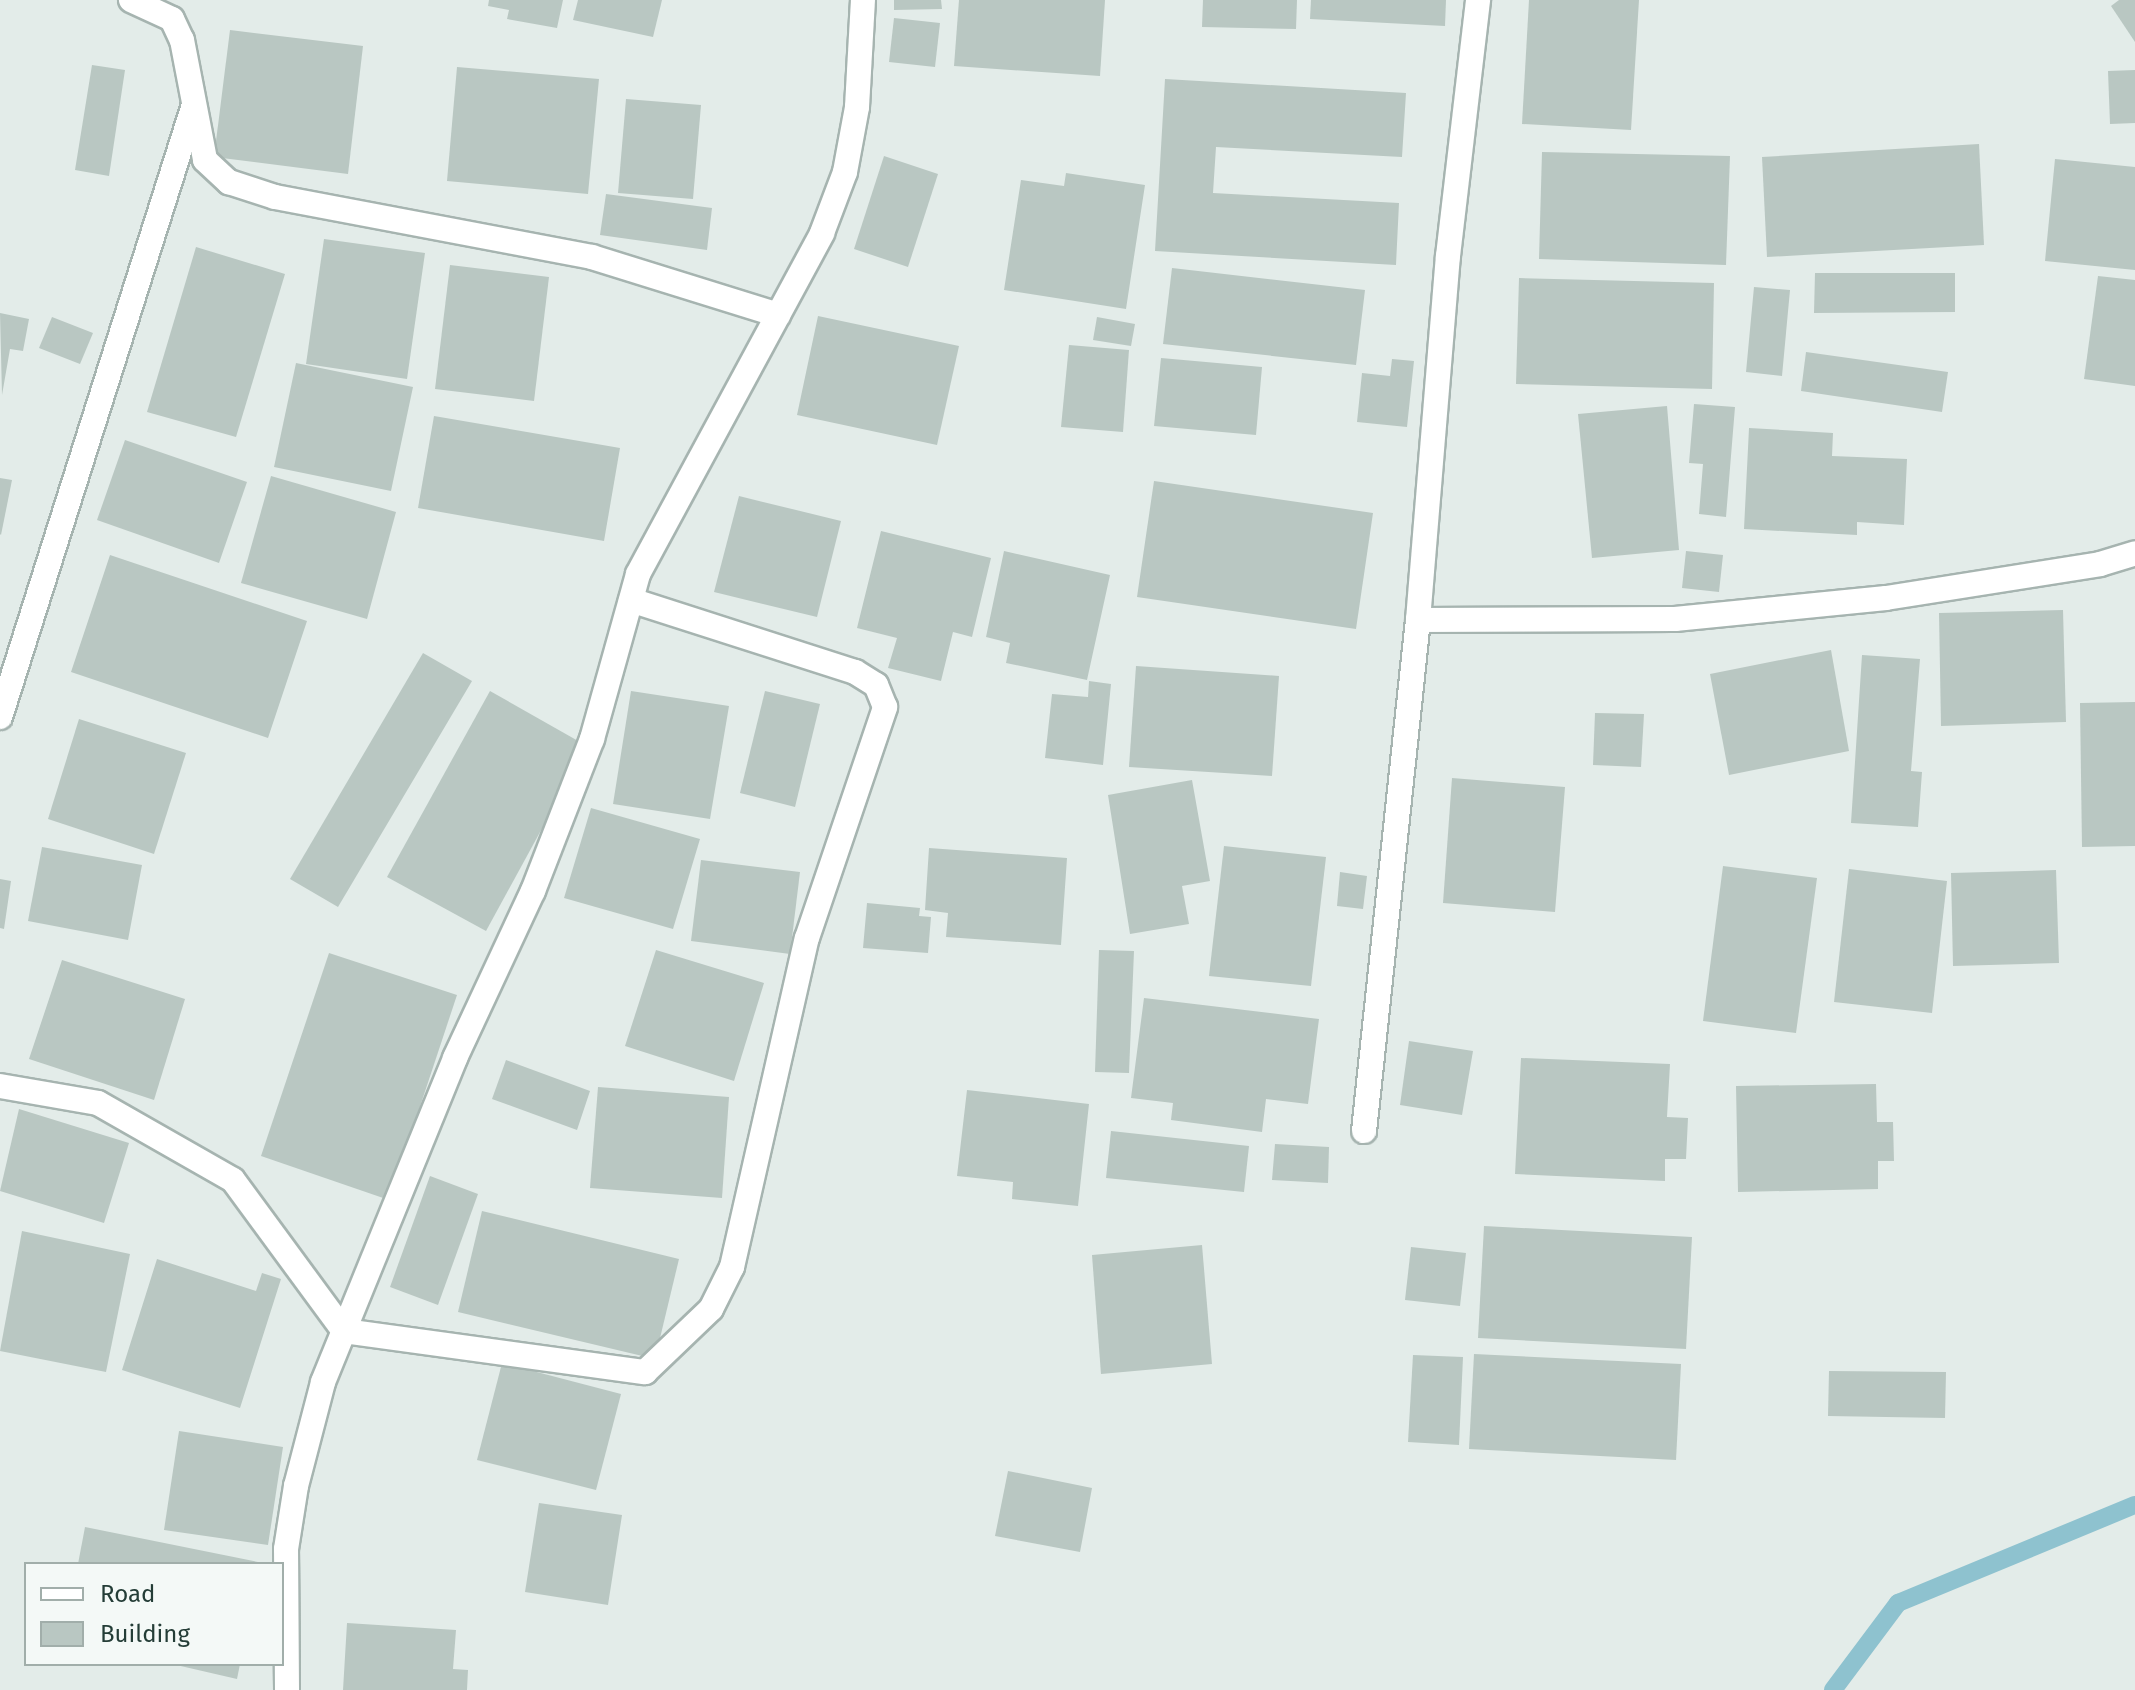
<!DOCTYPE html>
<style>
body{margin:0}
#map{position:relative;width:2135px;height:1690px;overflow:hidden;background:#e3ece9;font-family:"Fira Sans",sans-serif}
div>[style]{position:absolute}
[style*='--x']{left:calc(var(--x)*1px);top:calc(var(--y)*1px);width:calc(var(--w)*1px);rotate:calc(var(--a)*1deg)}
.stream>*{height:18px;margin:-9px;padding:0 9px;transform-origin:9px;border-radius:9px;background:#8ec2cf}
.building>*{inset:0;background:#b9c7c2}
.roads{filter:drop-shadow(2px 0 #a6b4b0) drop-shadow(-2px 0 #a6b4b0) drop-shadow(0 2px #a6b4b0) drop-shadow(0 -2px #a6b4b0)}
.street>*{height:24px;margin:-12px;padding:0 12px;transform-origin:12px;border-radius:12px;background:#fff}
span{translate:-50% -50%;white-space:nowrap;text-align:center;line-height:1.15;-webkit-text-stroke:6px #f4f9f7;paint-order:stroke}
.legend{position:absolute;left:24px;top:1562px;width:260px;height:104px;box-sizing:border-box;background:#f4f9f7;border:2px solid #a1aeaa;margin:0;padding:10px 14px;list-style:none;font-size:24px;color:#243d37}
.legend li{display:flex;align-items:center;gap:16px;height:40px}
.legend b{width:40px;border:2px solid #a1aeaa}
</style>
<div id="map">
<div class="stream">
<i style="--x:1833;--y:1690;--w:109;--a:-53.2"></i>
<i style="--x:1898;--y:1603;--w:256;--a:-22.5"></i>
</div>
<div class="building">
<i style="clip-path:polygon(489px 0,563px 0,557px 28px,507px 19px,509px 10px,488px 6px)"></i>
<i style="clip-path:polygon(578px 0,662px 0,653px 37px,573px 20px)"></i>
<i style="clip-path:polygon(894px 0,941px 0,942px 9px,894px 10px)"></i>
<i style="clip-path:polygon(959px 0,1105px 0,1100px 76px,954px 66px)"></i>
<i style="clip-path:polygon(1203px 0,1297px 0,1296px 29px,1202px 27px)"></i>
<i style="clip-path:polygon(1311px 0,1446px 0,1445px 26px,1310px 19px)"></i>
<i style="clip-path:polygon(1529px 0,1639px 0,1631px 130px,1522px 124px)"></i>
<i style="clip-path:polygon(2119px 0,2135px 0,2135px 42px,2111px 6px)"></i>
<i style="clip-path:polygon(894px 18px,940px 23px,935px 67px,889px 62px)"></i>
<i style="clip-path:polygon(230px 30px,363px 46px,348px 174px,214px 157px)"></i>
<i style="clip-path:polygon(92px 65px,125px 70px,109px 176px,75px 170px)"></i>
<i style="clip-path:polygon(457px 67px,599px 79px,588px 194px,447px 181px)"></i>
<i style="clip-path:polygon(2135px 70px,2135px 123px,2110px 124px,2108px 71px)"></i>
<i style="clip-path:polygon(1165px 79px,1406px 93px,1402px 157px,1216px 147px,1213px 193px,1399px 203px,1396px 265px,1155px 251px)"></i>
<i style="clip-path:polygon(626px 99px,701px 105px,693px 199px,618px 193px)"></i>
<i style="clip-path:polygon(1979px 144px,1984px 245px,1767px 257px,1762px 157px)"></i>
<i style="clip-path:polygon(1542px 152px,1730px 156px,1726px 265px,1539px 259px)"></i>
<i style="clip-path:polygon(884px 156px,938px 174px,908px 267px,854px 249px)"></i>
<i style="clip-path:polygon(2055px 159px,2135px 167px,2135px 270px,2045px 261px)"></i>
<i style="clip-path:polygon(1066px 173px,1145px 185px,1126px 309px,1004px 290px,1021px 180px,1064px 186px)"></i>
<i style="clip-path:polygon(606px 194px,712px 208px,707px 250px,600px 235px)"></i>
<i style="clip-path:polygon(324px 239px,425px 253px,407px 379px,306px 364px)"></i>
<i style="clip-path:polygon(196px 247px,285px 274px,236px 437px,147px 412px)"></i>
<i style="clip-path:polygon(450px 265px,549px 277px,534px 401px,435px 389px)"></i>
<i style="clip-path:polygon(1172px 268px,1365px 290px,1356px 365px,1163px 344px)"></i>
<i style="clip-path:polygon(1815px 273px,1955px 273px,1955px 312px,1814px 313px)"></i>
<i style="clip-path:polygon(2098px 276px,2135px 280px,2135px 386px,2084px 379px)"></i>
<i style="clip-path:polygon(1519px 278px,1714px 283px,1712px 389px,1516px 384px)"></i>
<i style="clip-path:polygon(1754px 287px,1790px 290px,1782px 376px,1746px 372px)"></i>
<i style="clip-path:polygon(0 313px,29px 319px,23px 351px,10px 349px,2px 395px)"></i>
<i style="clip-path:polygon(818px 316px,959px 346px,937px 445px,797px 415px)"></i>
<i style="clip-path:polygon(52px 317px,93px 333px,80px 364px,39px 348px)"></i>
<i style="clip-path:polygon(1097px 317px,1135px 324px,1131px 346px,1093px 340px)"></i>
<i style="clip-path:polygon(1069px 345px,1129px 350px,1123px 432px,1061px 427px)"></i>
<i style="clip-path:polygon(1806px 352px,1948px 372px,1942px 412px,1801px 391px)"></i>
<i style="clip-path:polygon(1161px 358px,1262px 367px,1256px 435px,1154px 426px)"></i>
<i style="clip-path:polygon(1392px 359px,1414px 361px,1407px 427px,1357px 422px,1362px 373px,1390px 376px)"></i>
<i style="clip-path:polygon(296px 363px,413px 387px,391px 491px,274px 467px)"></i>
<i style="clip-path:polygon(1694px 404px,1735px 407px,1726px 517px,1699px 514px,1703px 464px,1689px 463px)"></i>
<i style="clip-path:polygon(1667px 406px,1679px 550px,1592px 558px,1578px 414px)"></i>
<i style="clip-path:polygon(434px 416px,620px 448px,604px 541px,418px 508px)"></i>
<i style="clip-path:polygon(1749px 428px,1833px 433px,1832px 456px,1907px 459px,1904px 525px,1857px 522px,1857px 535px,1744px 529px)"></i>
<i style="clip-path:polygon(125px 440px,247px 482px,219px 563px,97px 520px)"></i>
<i style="clip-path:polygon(271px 476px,396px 512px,367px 619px,241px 583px)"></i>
<i style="clip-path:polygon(0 478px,12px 480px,1px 535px,0 534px)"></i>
<i style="clip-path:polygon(1154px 481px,1373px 513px,1356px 629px,1137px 597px)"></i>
<i style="clip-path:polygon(739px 496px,841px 521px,817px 617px,714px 592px)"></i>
<i style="clip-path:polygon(881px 531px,991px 558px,972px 637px,953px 632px,941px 681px,888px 668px,897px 638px,857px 628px)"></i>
<i style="clip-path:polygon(1004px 551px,1110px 575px,1087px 680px,1006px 663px,1010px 643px,986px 637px)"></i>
<i style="clip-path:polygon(1686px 551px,1723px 555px,1719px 592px,1682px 588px)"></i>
<i style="clip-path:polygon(110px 555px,307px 621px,268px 738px,71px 672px)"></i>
<i style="clip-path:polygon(2063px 610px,2066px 722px,1941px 726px,1939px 613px)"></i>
<i style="clip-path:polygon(1831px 650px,1849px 751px,1729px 775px,1710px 674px)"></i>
<i style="clip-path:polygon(423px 653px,472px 681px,338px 907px,290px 879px)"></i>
<i style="clip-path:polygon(1862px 655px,1920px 659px,1911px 771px,1922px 772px,1918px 827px,1851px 823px)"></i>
<i style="clip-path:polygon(1136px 666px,1279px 676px,1272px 776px,1129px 767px)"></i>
<i style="clip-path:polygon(1089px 681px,1111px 684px,1103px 765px,1045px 758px,1052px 694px,1088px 697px)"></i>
<i style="clip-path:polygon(490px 691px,587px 746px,486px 931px,387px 877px)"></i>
<i style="clip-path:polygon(631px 691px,729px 706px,710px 819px,613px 804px)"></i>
<i style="clip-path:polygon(765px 691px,820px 704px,795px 807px,740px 793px)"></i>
<i style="clip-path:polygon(2135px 702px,2135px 846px,2082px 847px,2080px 703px)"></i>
<i style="clip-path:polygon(1595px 713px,1644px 714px,1641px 767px,1593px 765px)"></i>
<i style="clip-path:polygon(79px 719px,186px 753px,154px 854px,48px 819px)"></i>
<i style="clip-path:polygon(1452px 778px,1565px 787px,1555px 912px,1443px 903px)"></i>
<i style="clip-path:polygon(1192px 780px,1210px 881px,1182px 886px,1189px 924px,1130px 934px,1108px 795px)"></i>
<i style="clip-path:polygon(591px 808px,700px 839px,673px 929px,564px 898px)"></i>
<i style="clip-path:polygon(1224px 846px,1326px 857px,1311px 986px,1209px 976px)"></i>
<i style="clip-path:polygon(42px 847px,142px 865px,128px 940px,28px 921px)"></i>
<i style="clip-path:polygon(929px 848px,1067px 858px,1061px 945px,946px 937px,948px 913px,925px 910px)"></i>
<i style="clip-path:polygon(701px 860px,800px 872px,790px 954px,691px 941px)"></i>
<i style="clip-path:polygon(1723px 866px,1817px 878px,1796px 1033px,1703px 1021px)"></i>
<i style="clip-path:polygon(1849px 869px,1947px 881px,1932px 1013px,1834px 1002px)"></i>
<i style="clip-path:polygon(2056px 870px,2059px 963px,1953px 966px,1951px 873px)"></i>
<i style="clip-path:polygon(1340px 872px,1367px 876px,1363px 909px,1337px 906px)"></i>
<i style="clip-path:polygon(0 879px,11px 881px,4px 929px,0 928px)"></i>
<i style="clip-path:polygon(867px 903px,920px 908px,919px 916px,931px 917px,928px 953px,863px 948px)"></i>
<i style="clip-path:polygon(656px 950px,764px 983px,734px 1081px,625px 1046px)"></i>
<i style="clip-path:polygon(1099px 950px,1134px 951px,1129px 1073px,1095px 1072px)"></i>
<i style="clip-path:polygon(329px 953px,457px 995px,389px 1200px,261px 1156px)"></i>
<i style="clip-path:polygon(62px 960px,185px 999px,154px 1100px,29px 1059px)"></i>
<i style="clip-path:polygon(1144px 998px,1319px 1019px,1308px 1104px,1266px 1099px,1262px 1132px,1171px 1120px,1173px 1103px,1131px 1098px)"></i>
<i style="clip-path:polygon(1409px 1041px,1473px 1051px,1462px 1115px,1400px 1105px)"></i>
<i style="clip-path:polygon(1521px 1058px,1670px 1064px,1667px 1117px,1688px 1118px,1686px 1159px,1665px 1159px,1665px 1181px,1515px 1174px)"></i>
<i style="clip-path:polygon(506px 1060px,590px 1091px,577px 1130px,492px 1099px)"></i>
<i style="clip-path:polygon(1876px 1084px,1877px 1122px,1893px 1122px,1894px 1161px,1878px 1161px,1878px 1189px,1738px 1192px,1736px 1086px)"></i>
<i style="clip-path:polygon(598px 1087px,729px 1097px,722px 1198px,590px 1188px)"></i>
<i style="clip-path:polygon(967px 1090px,1089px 1104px,1078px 1206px,1012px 1199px,1013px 1182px,957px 1176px)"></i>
<i style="clip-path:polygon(19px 1109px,129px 1143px,104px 1223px,0 1191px)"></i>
<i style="clip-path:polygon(1111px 1131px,1249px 1146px,1244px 1192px,1106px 1178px)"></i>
<i style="clip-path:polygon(1275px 1144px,1329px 1147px,1328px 1183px,1272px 1180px)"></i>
<i style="clip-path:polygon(430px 1176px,478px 1194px,438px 1305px,390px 1287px)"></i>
<i style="clip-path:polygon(482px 1211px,679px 1259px,655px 1359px,458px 1312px)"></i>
<i style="clip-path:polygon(1484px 1226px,1692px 1237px,1686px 1349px,1478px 1338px)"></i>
<i style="clip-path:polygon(22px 1231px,130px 1254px,106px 1372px,0 1351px)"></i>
<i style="clip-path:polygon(1202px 1245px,1212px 1364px,1101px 1374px,1092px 1255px)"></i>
<i style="clip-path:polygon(1411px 1247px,1466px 1253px,1460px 1306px,1405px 1300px)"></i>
<i style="clip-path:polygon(157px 1259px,256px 1291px,262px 1273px,281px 1279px,240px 1408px,122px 1370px)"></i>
<i style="clip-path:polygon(1474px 1354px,1681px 1364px,1676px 1460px,1469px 1449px)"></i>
<i style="clip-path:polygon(1413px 1355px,1463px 1357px,1459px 1445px,1408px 1442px)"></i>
<i style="clip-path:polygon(502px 1363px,621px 1394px,596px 1490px,477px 1460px)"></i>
<i style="clip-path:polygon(1829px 1371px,1946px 1372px,1945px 1418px,1828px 1416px)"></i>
<i style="clip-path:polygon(179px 1431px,283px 1447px,268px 1545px,164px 1530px)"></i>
<i style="clip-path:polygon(1008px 1471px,1092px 1488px,1080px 1552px,995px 1536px)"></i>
<i style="clip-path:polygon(539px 1503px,622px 1515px,608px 1605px,525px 1592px)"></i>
<i style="clip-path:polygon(85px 1527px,263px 1563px,263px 1564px,78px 1564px)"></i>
<i style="clip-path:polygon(347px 1623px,456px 1630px,453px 1669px,468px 1670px,467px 1690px,343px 1690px)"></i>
<i style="clip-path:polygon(172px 1664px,240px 1664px,237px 1679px)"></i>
</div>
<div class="roads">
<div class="street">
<i style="--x:131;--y:0;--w:45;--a:24.9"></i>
<i style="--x:172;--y:19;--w:23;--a:65"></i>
<i style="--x:182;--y:40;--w:122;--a:79.1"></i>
<i style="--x:205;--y:160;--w:33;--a:43"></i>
<i style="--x:229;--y:182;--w:48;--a:18.1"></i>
<i style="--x:275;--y:197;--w:323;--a:10.7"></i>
<i style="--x:592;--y:257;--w:195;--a:17.3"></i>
<i style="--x:1418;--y:620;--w:257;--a:-0.2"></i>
<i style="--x:1675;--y:619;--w:212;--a:-5.7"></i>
<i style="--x:1886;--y:598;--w:217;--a:-9"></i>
<i style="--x:2100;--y:564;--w:37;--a:-17"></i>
<i style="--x:0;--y:717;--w:639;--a:-72.42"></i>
<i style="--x:0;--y:1086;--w:99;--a:9.8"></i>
<i style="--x:98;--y:1103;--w:155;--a:29.7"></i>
<i style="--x:233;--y:1180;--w:187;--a:53.7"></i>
<i style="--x:344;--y:1331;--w:304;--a:7.8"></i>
<i style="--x:645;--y:1372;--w:91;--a:-43.7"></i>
<i style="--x:711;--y:1309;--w:47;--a:-63.4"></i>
<i style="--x:732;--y:1267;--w:337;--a:-77.2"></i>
<i style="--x:807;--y:938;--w:244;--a:-71.3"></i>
<i style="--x:885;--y:707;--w:24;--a:-112"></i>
<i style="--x:876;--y:685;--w:25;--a:-148"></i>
<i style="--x:855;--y:672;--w:235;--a:-162.2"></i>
<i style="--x:1364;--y:1131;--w:514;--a:-83.97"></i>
<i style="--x:1418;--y:620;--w:365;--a:-85.3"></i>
<i style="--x:1448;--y:256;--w:258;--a:-83.3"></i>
<i style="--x:287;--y:1690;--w:141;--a:-90.4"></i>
<i style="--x:286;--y:1549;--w:64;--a:-81"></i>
<i style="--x:296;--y:1486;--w:107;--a:-75.4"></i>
<i style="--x:323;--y:1382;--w:350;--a:-67.8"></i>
<i style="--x:455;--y:1058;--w:184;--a:-65"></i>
<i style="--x:533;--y:891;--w:163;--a:-68.8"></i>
<i style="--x:592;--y:739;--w:171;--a:-74.4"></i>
<i style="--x:638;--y:574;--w:387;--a:-61.6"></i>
<i style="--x:822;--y:233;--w:65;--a:-69.3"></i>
<i style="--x:845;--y:172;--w:66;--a:-79.5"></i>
<i style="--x:857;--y:107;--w:107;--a:-86.8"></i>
</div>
</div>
<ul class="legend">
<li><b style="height:10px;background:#fff"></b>Road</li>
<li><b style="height:22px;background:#b9c7c2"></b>Building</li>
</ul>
</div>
